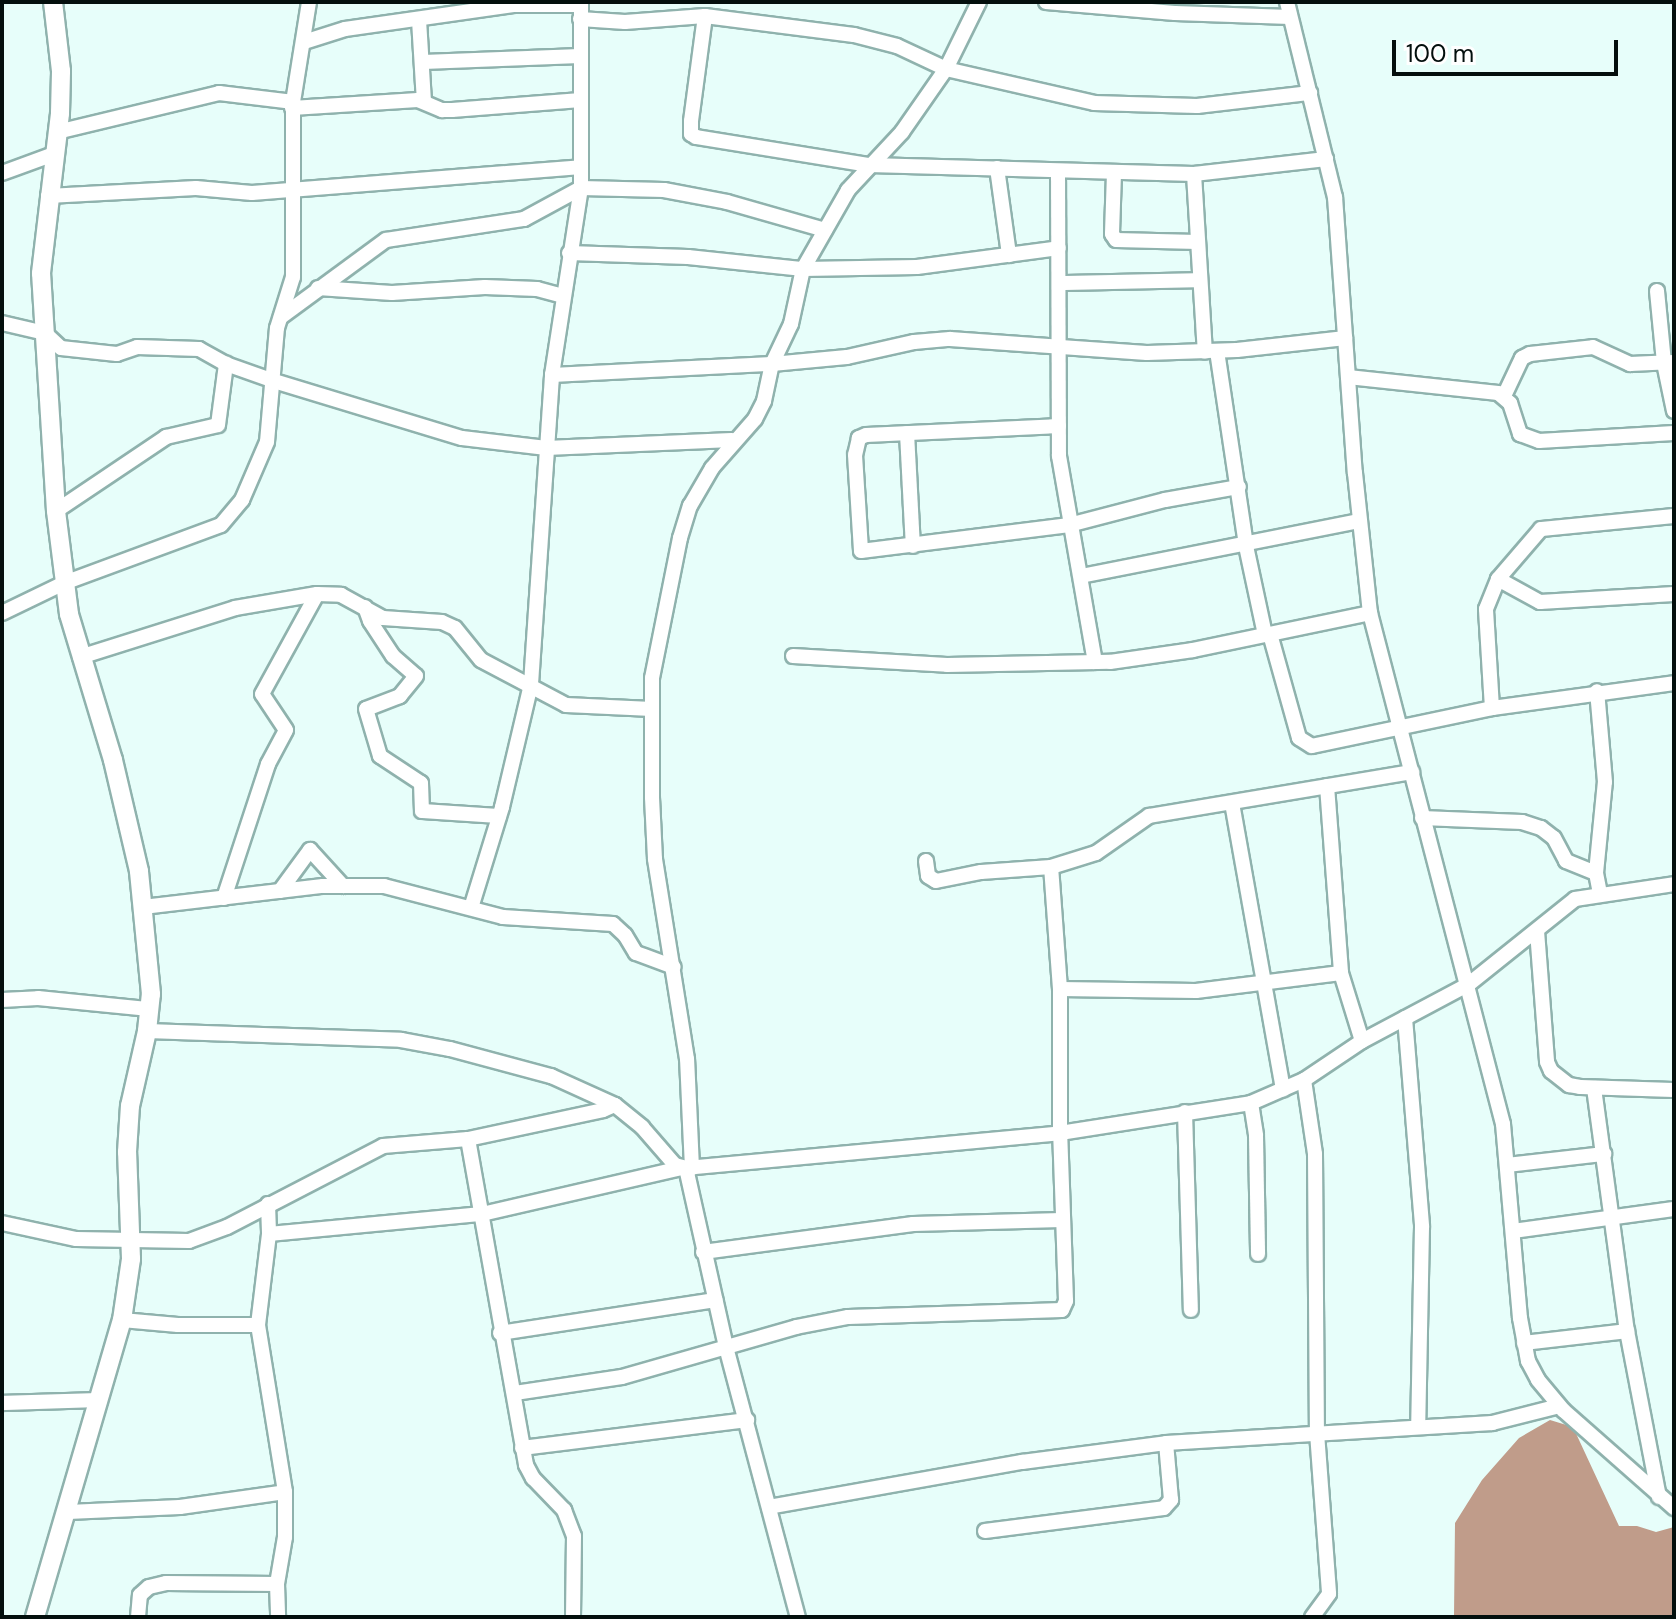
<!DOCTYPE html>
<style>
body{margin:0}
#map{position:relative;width:1676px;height:1619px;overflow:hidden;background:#e7fefa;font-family:"DM Sans",sans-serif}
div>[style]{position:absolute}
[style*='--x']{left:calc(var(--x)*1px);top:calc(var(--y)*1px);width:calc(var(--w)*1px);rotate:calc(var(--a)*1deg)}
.water>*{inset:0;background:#c09c8a}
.roads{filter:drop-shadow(2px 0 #8fb2ad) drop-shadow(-2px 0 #8fb2ad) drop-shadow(0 2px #8fb2ad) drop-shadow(0 -2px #8fb2ad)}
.minor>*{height:14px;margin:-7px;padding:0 7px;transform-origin:7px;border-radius:7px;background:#fff}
.tertiary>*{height:18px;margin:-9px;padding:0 9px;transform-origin:9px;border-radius:9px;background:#fff}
span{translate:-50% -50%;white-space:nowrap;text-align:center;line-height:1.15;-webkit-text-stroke:7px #fff;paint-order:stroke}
.frame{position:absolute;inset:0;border:4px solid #030f0d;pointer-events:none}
.scale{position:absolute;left:1392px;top:40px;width:226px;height:36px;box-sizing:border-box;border:4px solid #030f0d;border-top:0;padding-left:10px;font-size:24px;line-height:28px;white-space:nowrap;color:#030f0d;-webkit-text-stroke:6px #fff;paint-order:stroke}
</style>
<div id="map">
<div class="water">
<i style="clip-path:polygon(1550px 1420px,1573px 1427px,1619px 1526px,1637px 1526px,1656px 1532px,1674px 1527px,1674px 1617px,1454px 1617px,1455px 1523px,1482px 1480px,1519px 1438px)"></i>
</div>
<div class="roads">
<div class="minor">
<i style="--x:1046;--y:2;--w:129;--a:4.9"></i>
<i style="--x:1175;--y:13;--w:115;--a:2"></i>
<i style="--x:1287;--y:2;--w:201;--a:76.2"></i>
<i style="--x:1335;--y:197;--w:277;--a:85.9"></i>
<i style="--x:1355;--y:473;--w:141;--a:83.9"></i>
<i style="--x:1370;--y:613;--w:528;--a:75.41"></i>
<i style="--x:1503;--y:1124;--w:195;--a:85"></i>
<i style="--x:1520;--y:1318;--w:44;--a:79.5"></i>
<i style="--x:1528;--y:1361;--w:21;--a:62"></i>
<i style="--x:1538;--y:1380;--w:40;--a:50"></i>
<i style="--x:1564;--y:1411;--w:147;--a:41.4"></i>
<i style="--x:705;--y:16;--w:106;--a:97.6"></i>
<i style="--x:691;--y:121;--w:13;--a:90"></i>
<i style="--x:691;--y:134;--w:6;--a:31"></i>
<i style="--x:696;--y:137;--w:175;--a:9.2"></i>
<i style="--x:869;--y:165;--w:325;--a:1.6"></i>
<i style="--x:1194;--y:174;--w:133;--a:-6.5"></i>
<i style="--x:580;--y:19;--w:45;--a:3.8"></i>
<i style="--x:625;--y:22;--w:80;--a:-4.3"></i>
<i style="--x:705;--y:16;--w:150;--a:7.3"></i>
<i style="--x:854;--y:35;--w:44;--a:14.3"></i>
<i style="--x:897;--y:46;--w:54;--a:25.1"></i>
<i style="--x:946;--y:69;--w:152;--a:12.9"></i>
<i style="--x:1094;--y:103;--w:103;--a:1.7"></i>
<i style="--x:1197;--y:106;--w:114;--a:-6.6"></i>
<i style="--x:419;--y:20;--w:82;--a:86.5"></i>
<i style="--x:304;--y:42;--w:43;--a:-17.6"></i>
<i style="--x:345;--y:29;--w:170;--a:-8.1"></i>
<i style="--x:513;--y:5;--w:67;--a:0"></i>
<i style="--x:423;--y:62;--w:157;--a:-2.2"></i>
<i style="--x:292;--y:108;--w:126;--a:-3.6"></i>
<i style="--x:418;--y:100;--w:26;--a:23"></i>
<i style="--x:442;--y:110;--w:10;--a:0"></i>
<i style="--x:452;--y:110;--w:129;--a:-4.4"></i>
<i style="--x:57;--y:132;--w:167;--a:-13.5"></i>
<i style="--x:219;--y:93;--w:75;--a:6.9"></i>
<i style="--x:997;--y:168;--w:88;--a:82.1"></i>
<i style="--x:1058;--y:171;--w:285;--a:89.8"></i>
<i style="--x:1059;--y:456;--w:209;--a:80.1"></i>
<i style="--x:2;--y:173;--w:55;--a:-20.1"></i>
<i style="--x:1114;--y:173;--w:61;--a:91.9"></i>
<i style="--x:1112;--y:234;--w:7;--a:56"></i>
<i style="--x:1116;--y:240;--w:82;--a:1.4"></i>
<i style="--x:1194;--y:174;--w:178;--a:86.5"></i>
<i style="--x:48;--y:196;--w:148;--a:-3.1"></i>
<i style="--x:196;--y:188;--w:56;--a:5.1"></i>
<i style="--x:252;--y:193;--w:330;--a:-4.5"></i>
<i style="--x:569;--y:253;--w:119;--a:1.9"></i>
<i style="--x:688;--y:257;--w:116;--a:6"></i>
<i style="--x:803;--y:269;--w:114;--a:-1"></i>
<i style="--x:917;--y:267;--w:143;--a:-7.6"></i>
<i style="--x:1060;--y:283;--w:140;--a:-1.2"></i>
<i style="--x:318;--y:288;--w:74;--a:3.9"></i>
<i style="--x:392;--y:293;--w:93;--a:-3.7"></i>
<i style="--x:485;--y:287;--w:52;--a:2.2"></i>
<i style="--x:537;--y:289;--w:27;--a:15"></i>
<i style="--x:1657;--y:291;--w:72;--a:84.4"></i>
<i style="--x:1664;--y:363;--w:49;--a:78.2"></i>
<i style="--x:281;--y:317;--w:130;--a:-36.3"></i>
<i style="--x:386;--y:240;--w:140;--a:-8.7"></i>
<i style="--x:524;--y:219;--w:65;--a:-28.5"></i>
<i style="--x:581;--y:188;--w:83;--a:1.4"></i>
<i style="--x:664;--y:190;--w:64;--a:10.8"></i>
<i style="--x:727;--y:202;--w:102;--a:15.9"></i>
<i style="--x:2;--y:323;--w:44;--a:13.1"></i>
<i style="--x:45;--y:333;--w:22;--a:43"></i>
<i style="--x:61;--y:348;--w:56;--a:6.1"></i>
<i style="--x:117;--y:354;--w:21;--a:-19"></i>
<i style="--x:137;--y:347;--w:62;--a:1.8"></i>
<i style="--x:199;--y:349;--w:31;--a:29"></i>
<i style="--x:226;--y:364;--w:51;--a:19.5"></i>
<i style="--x:274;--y:381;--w:196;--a:16.9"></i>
<i style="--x:462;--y:438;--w:85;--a:6.8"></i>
<i style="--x:546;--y:448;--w:186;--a:-2.5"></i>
<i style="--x:1217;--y:351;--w:197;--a:81.5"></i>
<i style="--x:1246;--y:546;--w:91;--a:77.9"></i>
<i style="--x:552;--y:375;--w:220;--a:-2.9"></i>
<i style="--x:772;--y:364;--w:75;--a:-5.3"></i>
<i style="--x:847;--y:357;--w:69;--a:-12.6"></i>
<i style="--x:914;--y:342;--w:36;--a:-5"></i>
<i style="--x:950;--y:339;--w:197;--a:4.1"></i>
<i style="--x:1147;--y:353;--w:90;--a:-1.9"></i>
<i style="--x:1237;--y:350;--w:109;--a:-6.3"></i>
<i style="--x:1348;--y:377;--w:151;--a:6.1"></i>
<i style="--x:1498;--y:393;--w:16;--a:40"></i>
<i style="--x:1510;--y:403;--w:33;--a:72"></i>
<i style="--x:1520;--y:434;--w:20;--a:20"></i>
<i style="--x:1539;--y:441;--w:135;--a:-3.4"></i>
<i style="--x:1504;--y:396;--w:42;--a:-64.7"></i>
<i style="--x:1522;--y:358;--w:9;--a:-27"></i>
<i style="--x:1530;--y:354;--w:63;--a:-6.3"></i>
<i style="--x:1593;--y:347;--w:41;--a:24.7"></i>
<i style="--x:1630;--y:364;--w:44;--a:-2.6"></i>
<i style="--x:1059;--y:426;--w:193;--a:177.3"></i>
<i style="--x:866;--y:435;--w:8;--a:157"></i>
<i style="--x:859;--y:438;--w:17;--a:103"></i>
<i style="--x:855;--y:455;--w:96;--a:86.4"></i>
<i style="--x:861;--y:551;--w:210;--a:-7.1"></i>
<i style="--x:1069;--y:525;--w:99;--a:-14.6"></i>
<i style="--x:1165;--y:500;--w:75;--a:-10"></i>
<i style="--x:907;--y:433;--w:113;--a:87"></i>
<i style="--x:56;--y:511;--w:133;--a:-33.9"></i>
<i style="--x:166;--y:437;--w:53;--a:-13"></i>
<i style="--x:218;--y:425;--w:62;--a:-82.5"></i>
<i style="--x:1081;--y:576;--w:284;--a:-11.2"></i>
<i style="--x:1498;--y:579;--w:48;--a:28.7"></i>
<i style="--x:1540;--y:602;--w:134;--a:-3.4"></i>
<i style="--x:365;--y:607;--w:15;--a:70"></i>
<i style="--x:370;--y:621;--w:42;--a:56.7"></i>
<i style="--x:393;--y:656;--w:30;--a:41"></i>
<i style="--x:416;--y:676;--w:26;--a:129"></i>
<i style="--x:400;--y:696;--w:36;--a:159"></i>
<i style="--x:366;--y:709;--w:49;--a:73.4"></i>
<i style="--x:380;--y:756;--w:49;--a:33.4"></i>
<i style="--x:421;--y:783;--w:28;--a:88"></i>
<i style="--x:422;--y:811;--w:77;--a:3.7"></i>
<i style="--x:2;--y:613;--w:69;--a:-25.8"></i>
<i style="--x:64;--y:583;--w:167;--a:-20.3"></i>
<i style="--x:221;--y:525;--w:33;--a:-50"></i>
<i style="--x:242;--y:500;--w:63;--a:-66.7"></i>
<i style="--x:267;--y:442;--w:114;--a:-85"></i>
<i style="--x:277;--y:328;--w:53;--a:-72.6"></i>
<i style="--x:293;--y:277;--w:175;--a:-90"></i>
<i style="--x:293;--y:102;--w:101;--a:-80.9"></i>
<i style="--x:1270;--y:634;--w:108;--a:74.4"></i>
<i style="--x:1299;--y:738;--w:15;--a:32"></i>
<i style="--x:1312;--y:746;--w:184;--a:-11.9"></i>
<i style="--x:1492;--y:708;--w:184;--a:-7.8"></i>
<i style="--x:793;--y:656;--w:154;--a:3.3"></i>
<i style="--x:947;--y:665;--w:163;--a:-1.1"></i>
<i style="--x:1110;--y:662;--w:84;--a:-8.2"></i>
<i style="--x:1193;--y:650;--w:181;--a:-11.8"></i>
<i style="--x:80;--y:657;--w:163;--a:-17.5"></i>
<i style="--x:235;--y:608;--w:83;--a:-9.7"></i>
<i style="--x:317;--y:594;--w:24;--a:2"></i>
<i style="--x:341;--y:595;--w:48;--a:28.7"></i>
<i style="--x:383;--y:618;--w:59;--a:3.9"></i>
<i style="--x:442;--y:622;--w:14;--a:25"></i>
<i style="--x:455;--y:628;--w:41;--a:50.9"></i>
<i style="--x:481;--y:660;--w:96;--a:27.9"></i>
<i style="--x:566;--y:705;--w:86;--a:2.7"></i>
<i style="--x:1492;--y:708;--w:99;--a:-93.5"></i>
<i style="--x:1486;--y:609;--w:32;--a:-68"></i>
<i style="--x:1498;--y:579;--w:66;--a:-49.3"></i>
<i style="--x:1541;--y:529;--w:134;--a:-5.6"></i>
<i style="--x:1327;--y:786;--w:188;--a:85.7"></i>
<i style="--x:1341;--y:973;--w:71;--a:72.8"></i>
<i style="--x:1232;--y:803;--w:291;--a:79.9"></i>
<i style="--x:1422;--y:818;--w:100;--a:2.3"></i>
<i style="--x:1522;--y:822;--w:20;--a:18"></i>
<i style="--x:1541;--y:828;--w:16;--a:38"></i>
<i style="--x:1554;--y:838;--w:26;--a:62"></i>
<i style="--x:1566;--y:861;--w:32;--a:22"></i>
<i style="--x:1596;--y:873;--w:20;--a:79"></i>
<i style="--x:926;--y:861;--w:15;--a:82"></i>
<i style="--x:928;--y:876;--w:9;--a:32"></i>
<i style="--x:936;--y:881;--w:46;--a:-11.3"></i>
<i style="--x:981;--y:872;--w:70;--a:-4.1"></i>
<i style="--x:1051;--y:867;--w:47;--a:-17.3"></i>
<i style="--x:1096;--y:853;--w:65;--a:-34.9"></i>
<i style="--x:1149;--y:816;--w:267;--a:-9.5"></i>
<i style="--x:1596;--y:873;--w:91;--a:-84.4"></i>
<i style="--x:1605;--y:782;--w:91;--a:-95"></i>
<i style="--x:280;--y:891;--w:51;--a:-53.8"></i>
<i style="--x:310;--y:850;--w:49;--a:47.5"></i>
<i style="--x:224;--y:898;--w:141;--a:-71.8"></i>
<i style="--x:268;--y:764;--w:38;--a:-62"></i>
<i style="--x:286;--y:730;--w:43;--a:-123.7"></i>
<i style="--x:262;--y:694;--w:114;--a:-61.2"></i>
<i style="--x:143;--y:907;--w:181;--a:-6.7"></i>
<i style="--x:323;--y:886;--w:61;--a:0"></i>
<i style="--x:384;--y:886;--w:123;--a:14.6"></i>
<i style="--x:503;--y:917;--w:110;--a:3.6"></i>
<i style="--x:613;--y:924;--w:16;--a:43"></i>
<i style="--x:625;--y:935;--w:21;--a:59"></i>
<i style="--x:636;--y:953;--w:40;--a:20.2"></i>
<i style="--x:471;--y:908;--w:106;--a:-72.9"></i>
<i style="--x:502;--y:807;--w:126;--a:-76.7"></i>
<i style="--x:531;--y:684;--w:310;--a:-86.1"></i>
<i style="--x:552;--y:375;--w:189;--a:-81.2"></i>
<i style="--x:581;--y:188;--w:186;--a:-90"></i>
<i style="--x:1537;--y:931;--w:131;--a:85.6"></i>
<i style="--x:1547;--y:1062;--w:10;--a:66"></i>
<i style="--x:1551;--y:1071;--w:23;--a:38"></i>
<i style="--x:1569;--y:1085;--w:11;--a:10"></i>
<i style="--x:1580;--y:1087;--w:94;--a:1.8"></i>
<i style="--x:1060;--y:989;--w:136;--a:0.8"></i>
<i style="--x:1196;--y:991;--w:146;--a:-7.1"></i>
<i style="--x:2;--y:1000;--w:36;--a:-3"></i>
<i style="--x:38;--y:998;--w:112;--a:5.7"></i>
<i style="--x:1405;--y:1018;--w:210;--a:85.3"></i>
<i style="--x:1422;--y:1227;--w:200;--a:91.1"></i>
<i style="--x:147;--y:1031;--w:254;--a:2"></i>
<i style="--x:401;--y:1040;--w:50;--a:10.4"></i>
<i style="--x:450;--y:1049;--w:105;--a:15"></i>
<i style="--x:551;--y:1076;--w:70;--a:24.4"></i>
<i style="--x:615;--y:1105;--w:35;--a:39"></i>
<i style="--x:642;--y:1127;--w:50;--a:49"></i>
<i style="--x:675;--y:1165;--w:11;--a:15"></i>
<i style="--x:686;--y:1168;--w:376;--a:-5.3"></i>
<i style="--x:1060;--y:1133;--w:193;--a:-8.9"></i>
<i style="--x:1251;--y:1103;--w:58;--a:-23.5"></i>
<i style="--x:1304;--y:1080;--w:70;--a:-33.9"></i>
<i style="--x:1362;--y:1041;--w:121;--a:-28"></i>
<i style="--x:1469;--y:984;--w:136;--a:-38.7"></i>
<i style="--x:1575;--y:899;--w:100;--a:-8.6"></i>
<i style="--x:1304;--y:1080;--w:75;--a:81.5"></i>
<i style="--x:1315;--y:1154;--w:279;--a:89.6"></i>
<i style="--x:1317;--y:1433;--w:161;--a:85.7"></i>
<i style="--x:1329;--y:1594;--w:29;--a:126"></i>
<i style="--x:1594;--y:1088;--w:245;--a:82.3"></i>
<i style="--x:1627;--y:1331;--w:169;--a:79.1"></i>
<i style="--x:1251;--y:1103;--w:33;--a:81"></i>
<i style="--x:1256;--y:1136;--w:118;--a:89"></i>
<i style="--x:1185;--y:1112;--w:198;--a:88.3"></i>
<i style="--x:468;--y:1139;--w:331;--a:79.9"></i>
<i style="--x:526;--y:1465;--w:15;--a:62"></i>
<i style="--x:533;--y:1478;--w:45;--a:45.9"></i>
<i style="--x:564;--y:1510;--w:28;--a:69"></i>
<i style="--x:574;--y:1536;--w:81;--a:90.7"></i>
<i style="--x:1507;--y:1165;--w:98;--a:-6.5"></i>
<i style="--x:686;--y:1168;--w:183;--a:77.4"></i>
<i style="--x:726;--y:1347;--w:279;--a:75.1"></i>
<i style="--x:692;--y:1168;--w:109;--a:-92.6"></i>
<i style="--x:687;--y:1059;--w:203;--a:-99.1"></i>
<i style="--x:655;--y:859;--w:62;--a:-92.8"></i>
<i style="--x:652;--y:797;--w:119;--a:-90"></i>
<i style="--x:652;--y:678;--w:143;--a:-78.7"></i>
<i style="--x:680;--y:538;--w:34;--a:-73"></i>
<i style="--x:690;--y:506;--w:44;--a:-59.9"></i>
<i style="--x:712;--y:468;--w:65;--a:-48.7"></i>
<i style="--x:755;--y:419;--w:20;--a:-63"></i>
<i style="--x:764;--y:401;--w:38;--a:-78"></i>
<i style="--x:772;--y:364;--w:44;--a:-64.6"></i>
<i style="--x:791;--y:324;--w:56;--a:-77.7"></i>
<i style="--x:803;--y:269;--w:91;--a:-60.3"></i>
<i style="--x:848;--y:190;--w:79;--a:-47"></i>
<i style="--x:902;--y:132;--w:77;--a:-55.1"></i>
<i style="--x:946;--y:69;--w:75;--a:-63.8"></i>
<i style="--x:268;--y:1204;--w:30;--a:88"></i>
<i style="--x:269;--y:1234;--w:92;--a:96.9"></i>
<i style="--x:258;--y:1325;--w:169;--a:80.8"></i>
<i style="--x:285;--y:1492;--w:45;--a:90"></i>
<i style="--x:285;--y:1537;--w:48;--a:99.7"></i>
<i style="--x:277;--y:1584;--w:33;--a:88"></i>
<i style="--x:2;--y:1223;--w:76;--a:12.2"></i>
<i style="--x:76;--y:1239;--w:113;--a:1"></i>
<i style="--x:189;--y:1241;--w:40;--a:-20.2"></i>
<i style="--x:227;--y:1227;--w:176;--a:-27.4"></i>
<i style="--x:383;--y:1146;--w:85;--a:-4.7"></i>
<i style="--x:468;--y:1139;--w:138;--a:-12.1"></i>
<i style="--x:603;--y:1110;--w:13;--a:-23"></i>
<i style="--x:1513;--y:1231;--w:162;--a:-7.8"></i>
<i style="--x:269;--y:1234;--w:214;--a:-5.4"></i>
<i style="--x:482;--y:1214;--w:204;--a:-13"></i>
<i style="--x:703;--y:1252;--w:212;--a:-7.6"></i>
<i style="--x:913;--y:1224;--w:149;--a:-1.5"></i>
<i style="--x:122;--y:1320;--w:56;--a:5.1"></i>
<i style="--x:178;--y:1325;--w:80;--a:0"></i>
<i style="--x:500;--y:1333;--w:218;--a:-8.7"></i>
<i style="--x:1524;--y:1343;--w:104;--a:-6.6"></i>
<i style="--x:515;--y:1393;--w:108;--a:-8.5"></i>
<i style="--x:622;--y:1377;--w:181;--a:-16"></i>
<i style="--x:796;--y:1327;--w:53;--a:-10.9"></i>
<i style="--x:848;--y:1317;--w:214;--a:-1.9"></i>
<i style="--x:1062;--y:1310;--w:10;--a:-66"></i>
<i style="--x:1066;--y:1301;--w:168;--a:-92"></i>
<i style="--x:1060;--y:1133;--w:144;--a:-90"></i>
<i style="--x:1060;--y:989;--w:122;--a:-94.2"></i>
<i style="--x:2;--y:1403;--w:98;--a:-1.8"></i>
<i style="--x:522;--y:1448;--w:227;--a:-7.1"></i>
<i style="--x:769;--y:1507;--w:257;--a:-10.1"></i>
<i style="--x:1022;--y:1462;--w:145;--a:-7.5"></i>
<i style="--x:1166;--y:1443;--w:327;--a:-3.5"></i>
<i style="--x:1492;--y:1423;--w:69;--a:-14.2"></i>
<i style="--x:68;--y:1512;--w:112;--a:-2.6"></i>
<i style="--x:180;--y:1507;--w:106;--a:-8.1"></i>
<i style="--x:985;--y:1531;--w:180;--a:-7.3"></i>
<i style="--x:1164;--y:1508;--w:11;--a:-49"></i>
<i style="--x:1171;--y:1500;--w:57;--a:-95"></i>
<i style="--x:138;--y:1617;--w:22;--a:-85"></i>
<i style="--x:140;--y:1595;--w:12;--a:-42"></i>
<i style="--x:149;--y:1587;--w:17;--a:-13"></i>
<i style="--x:166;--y:1583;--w:111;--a:0.5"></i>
</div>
<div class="tertiary">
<i style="--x:35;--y:1617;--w:309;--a:-73.7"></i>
<i style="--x:122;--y:1320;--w:62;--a:-81.6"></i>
<i style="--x:131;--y:1259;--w:107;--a:-92.1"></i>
<i style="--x:127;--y:1152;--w:46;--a:-86.3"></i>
<i style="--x:130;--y:1106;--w:77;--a:-77.2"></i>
<i style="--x:147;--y:1031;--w:37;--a:-84"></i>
<i style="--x:151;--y:994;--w:124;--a:-95.6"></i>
<i style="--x:139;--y:871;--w:114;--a:-103.2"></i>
<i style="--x:113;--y:760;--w:152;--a:-106.8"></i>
<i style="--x:69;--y:614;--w:104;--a:-97.2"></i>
<i style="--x:56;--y:511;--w:238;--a:-93.6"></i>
<i style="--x:41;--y:273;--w:161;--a:-83.2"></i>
<i style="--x:60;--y:113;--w:42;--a:-88.6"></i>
<i style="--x:61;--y:71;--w:69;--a:-96.6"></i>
</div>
</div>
<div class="frame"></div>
<div class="scale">100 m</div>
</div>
